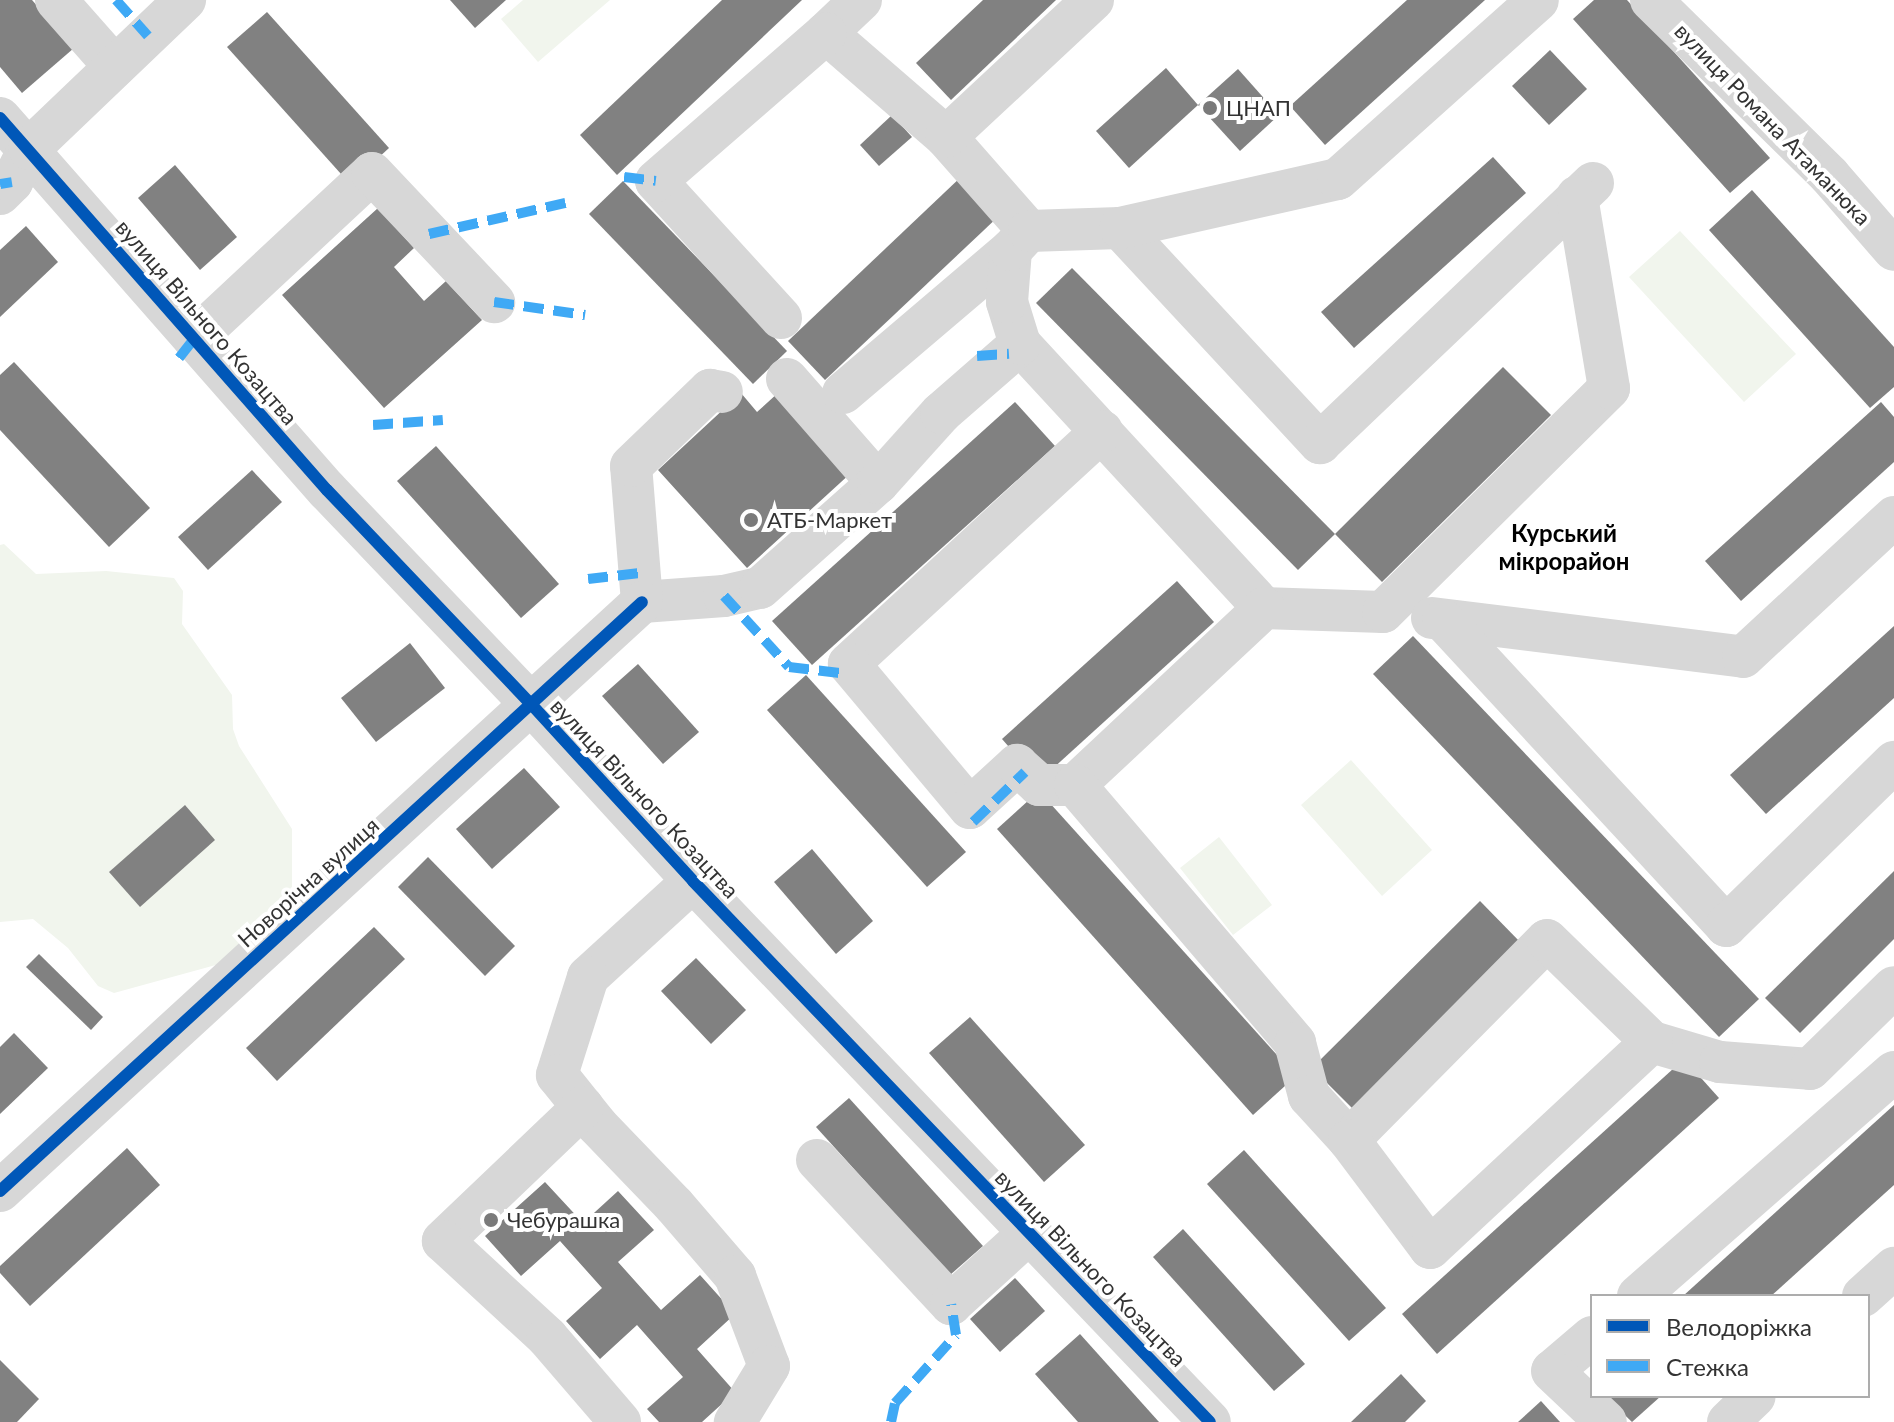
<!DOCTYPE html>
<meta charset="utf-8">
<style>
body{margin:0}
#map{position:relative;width:1894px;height:1422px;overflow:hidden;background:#fff;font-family:Lato,sans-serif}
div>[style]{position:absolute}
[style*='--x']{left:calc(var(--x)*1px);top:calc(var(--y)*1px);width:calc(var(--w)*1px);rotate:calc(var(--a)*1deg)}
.green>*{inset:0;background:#f1f5ed}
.building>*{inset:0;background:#818181}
.minor>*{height:42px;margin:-21px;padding:0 21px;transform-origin:21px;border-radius:21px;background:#d7d7d7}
.quiet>*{height:10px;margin-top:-5px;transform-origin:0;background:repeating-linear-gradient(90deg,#3fa9f5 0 20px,transparent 0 30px)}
.cycleway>*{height:12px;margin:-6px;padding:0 6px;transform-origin:6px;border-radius:6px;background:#0057b8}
.dots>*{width:22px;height:22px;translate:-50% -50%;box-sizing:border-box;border:4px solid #fff;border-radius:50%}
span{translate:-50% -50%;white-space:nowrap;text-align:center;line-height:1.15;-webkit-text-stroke:8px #fff;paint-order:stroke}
.poi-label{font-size:22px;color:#333}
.left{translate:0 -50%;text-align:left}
.street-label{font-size:22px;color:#333}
.neighbourhood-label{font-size:24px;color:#000;font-weight:700}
.legend{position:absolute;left:1590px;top:1294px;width:280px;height:104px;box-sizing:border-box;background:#fff;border:2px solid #adadad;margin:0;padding:10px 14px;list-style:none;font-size:24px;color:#333}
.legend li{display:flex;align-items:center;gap:16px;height:40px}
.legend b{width:40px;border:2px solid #adadad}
</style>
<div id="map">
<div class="green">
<i style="clip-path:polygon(523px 0,610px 0,538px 62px,501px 19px)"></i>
<i style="clip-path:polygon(1680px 231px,1796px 354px,1744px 402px,1629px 277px)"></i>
<i style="clip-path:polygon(4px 544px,36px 574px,106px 571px,174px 578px,183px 591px,182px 624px,232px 695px,233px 729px,239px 746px,292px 829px,292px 887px,223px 963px,114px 993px,98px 986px,68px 948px,33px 919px,0 922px,0 545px)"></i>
<i style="clip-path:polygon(1351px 760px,1432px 850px,1382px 896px,1301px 805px)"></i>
<i style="clip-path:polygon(1219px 837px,1272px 905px,1233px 935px,1180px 868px)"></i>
</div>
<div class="building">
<i style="clip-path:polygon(0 0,32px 0,74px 48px,22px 93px,0 67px)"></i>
<i style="clip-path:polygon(450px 0,506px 0,475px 28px)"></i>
<i style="clip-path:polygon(722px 0,802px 0,617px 175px,580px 135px)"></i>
<i style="clip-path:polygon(983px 0,1056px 0,951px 100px,916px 63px)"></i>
<i style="clip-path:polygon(1407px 0,1485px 0,1325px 145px,1290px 106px)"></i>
<i style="clip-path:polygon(1594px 0,1627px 0,1770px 158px,1730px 193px,1573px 19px)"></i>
<i style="clip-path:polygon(267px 12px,389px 148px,350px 184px,227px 47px)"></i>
<i style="clip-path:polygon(1550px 50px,1587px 89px,1549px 125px,1512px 86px)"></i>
<i style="clip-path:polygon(1166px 68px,1198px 105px,1129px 168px,1096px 131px)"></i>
<i style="clip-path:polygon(1238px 69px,1279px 115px,1240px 151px,1198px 105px)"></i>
<i style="clip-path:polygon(892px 115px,912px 137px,879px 166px,860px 145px)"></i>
<i style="clip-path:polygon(1493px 157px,1526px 193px,1354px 348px,1321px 312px)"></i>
<i style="clip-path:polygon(175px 165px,237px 237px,200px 270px,138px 198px)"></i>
<i style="clip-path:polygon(963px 175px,1001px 214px,825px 380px,788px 341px)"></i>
<i style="clip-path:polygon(623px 181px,787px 351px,753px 384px,589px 214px)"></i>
<i style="clip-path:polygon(1752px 190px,1894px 347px,1894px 387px,1870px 408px,1709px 230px)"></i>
<i style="clip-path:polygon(378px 208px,414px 248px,394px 267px,424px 301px,446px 281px,482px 320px,384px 408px,282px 295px)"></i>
<i style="clip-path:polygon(26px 226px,58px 262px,0 317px,0 250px)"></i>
<i style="clip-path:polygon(1072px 268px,1335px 534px,1298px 570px,1036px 303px)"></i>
<i style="clip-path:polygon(14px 362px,150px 508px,109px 547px,0 430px,0 375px)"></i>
<i style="clip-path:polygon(1503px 367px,1551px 415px,1382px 582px,1335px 534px)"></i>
<i style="clip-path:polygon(779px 392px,852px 472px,747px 568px,658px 470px,741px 393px,757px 412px)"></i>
<i style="clip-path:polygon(1015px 402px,1055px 446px,812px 665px,772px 621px)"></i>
<i style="clip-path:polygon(1881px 402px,1894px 417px,1894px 462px,1741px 601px,1705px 561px)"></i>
<i style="clip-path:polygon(436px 446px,559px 584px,521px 618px,397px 481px)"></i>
<i style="clip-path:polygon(252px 470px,282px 502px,208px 570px,178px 537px)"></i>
<i style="clip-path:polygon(1177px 581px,1214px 622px,1039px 781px,1002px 739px)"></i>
<i style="clip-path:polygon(1894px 626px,1894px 698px,1766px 814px,1730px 775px)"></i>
<i style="clip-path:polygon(1413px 636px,1759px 999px,1719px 1037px,1373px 674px)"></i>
<i style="clip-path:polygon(410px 643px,445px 688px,376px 742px,341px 698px)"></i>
<i style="clip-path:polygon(638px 664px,699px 732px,663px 764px,602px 696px)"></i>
<i style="clip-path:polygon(806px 675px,966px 852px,927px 887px,767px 710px)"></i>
<i style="clip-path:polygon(524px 768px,560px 807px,492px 869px,456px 829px)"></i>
<i style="clip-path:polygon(1039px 791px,1296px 1076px,1253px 1115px,997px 829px)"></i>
<i style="clip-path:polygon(185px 805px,215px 840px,140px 907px,109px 872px)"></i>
<i style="clip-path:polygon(812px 849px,873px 921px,836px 954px,774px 882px)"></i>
<i style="clip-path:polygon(428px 857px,515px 946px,485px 976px,398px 887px)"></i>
<i style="clip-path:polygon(1894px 871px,1894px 939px,1800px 1033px,1765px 998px)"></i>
<i style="clip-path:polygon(1480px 901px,1522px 944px,1355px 1111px,1312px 1068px)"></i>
<i style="clip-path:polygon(374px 927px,405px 959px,277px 1081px,246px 1048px)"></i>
<i style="clip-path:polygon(39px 954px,103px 1017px,91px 1030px,26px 967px)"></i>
<i style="clip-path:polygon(696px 958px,746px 1010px,711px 1044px,661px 991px)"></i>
<i style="clip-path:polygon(970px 1017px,1085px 1145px,1044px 1182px,929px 1053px)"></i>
<i style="clip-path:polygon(14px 1033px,48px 1068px,0 1114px,0 1047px)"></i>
<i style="clip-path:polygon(1684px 1059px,1719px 1098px,1437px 1354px,1402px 1314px)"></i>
<i style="clip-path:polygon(849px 1098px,983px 1246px,950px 1275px,816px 1127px)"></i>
<i style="clip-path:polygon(1894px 1105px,1894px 1185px,1771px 1296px,1683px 1296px)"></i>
<i style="clip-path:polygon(127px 1148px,160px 1185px,30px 1306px,0 1273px,0 1266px)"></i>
<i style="clip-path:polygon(1244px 1150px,1386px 1308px,1349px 1341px,1207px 1184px)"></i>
<i style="clip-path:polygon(545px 1182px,583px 1223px,618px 1191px,654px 1230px,618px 1262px,661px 1310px,700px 1275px,735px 1314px,697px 1349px,735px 1392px,702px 1422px,659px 1422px,647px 1409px,683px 1377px,637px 1325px,600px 1359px,566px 1321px,602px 1288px,560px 1241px,521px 1276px,485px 1236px)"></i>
<i style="clip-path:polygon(1183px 1229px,1305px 1364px,1274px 1391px,1153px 1257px)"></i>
<i style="clip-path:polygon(1015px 1278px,1045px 1311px,1000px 1352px,970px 1319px)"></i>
<i style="clip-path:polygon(1080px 1334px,1159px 1422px,1078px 1422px,1035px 1374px)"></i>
<i style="clip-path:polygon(0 1360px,39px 1399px,17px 1422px,0 1422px)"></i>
<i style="clip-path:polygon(1401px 1374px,1426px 1401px,1405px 1422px,1351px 1422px)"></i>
<i style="clip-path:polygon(1605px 1396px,1661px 1396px,1632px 1422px)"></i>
<i style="clip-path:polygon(1541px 1401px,1560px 1422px,1518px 1422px)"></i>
</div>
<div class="minor">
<i style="--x:56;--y:0;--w:89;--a:48.6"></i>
<i style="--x:861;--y:0;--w:48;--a:136.7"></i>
<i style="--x:826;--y:33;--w:159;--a:40.9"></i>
<i style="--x:946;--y:137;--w:125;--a:48.6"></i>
<i style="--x:1651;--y:0;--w:250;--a:44.5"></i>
<i style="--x:1829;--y:175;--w:99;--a:49.1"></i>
<i style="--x:0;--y:118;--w:495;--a:48.7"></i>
<i style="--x:327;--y:490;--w:297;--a:46.4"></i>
<i style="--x:532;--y:705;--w:239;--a:47.5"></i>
<i style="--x:693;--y:881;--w:748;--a:46.3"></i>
<i style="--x:946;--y:137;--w:201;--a:-43"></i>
<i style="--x:0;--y:194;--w:17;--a:-45"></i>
<i style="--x:12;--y:182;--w:37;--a:-63"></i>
<i style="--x:29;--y:149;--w:216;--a:-43.7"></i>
<i style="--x:1120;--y:228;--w:294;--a:47.1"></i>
<i style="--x:1320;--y:443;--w:377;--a:-43.6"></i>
<i style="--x:781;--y:318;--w:185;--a:-132.4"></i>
<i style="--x:656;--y:181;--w:225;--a:-41"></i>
<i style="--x:194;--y:339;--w:243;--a:-43"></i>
<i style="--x:372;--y:173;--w:178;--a:46.6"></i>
<i style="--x:1020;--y:344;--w:359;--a:47.3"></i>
<i style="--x:1264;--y:608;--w:119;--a:1.9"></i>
<i style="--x:1383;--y:612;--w:318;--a:-44.7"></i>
<i style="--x:1609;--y:388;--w:194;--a:-99.5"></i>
<i style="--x:787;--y:379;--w:138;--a:48.8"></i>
<i style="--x:843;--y:393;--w:221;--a:-40.4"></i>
<i style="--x:1102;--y:431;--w:344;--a:137.4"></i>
<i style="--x:849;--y:664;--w:188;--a:50"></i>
<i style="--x:970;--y:808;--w:64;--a:-42.5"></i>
<i style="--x:1017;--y:765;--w:30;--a:42"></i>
<i style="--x:1039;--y:785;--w:36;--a:0"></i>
<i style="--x:1075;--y:785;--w:259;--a:-43.1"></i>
<i style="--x:642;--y:602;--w:82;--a:-4.2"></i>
<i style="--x:724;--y:596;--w:37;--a:-13"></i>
<i style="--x:760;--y:588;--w:158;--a:-41.7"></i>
<i style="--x:878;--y:483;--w:94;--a:-48"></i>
<i style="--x:941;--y:413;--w:105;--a:-41.1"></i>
<i style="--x:1020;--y:344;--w:44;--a:-107.2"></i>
<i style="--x:1007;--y:302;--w:52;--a:-85.6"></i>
<i style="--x:1011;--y:250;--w:26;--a:-47"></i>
<i style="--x:1029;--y:231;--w:91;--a:-1.9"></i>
<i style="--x:1120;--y:228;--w:223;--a:-12.7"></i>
<i style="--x:1338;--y:179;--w:268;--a:-41.8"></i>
<i style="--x:642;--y:602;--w:136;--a:-94.6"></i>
<i style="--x:631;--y:466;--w:110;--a:-43.9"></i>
<i style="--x:710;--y:390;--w:12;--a:9"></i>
<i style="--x:1432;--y:618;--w:313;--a:7.1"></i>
<i style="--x:1743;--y:657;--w:206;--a:-42.8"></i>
<i style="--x:1443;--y:620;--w:417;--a:47.2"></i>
<i style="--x:1726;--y:926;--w:235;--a:-44.3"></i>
<i style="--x:1075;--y:785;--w:339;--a:49.5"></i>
<i style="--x:1295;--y:1043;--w:55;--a:75.2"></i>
<i style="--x:1309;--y:1096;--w:59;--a:47.7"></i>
<i style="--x:1349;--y:1140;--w:281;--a:-45.3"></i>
<i style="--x:1547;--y:940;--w:146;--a:44.2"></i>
<i style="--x:1652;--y:1042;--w:71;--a:16.4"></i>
<i style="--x:1720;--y:1062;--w:90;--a:4.4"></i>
<i style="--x:1810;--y:1069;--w:117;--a:-44.3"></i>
<i style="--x:693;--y:881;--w:142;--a:137.6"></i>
<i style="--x:588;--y:977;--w:103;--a:107.6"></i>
<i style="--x:557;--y:1075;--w:64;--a:51.3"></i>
<i style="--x:597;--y:1125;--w:111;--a:46.1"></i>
<i style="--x:674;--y:1205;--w:94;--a:49.3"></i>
<i style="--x:735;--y:1276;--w:96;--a:69.3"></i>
<i style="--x:769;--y:1366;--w:66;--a:121.3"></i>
<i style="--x:583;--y:1107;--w:194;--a:136.3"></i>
<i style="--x:443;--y:1241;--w:142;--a:42.7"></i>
<i style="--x:547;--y:1337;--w:112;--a:49.3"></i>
<i style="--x:1349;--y:1140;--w:135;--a:53.1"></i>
<i style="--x:1430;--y:1248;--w:303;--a:-42.9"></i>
<i style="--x:817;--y:1160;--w:197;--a:47.1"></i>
<i style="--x:951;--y:1304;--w:105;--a:-42.3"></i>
<i style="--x:0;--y:1191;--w:871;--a:-42.53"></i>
<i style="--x:1638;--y:1296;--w:340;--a:-41.2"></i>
<i style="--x:1863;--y:1296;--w:42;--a:-42.1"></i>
<i style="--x:1592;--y:1337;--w:52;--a:139.6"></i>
<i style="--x:1552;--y:1371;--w:74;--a:43.4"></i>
<i style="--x:1728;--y:1422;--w:37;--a:-44"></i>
</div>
<div class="quiet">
<i style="--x:116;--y:0;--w:48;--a:48.4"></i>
<i style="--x:624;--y:177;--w:32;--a:7"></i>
<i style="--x:0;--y:184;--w:12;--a:-9"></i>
<i style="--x:429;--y:234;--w:140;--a:-12.8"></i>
<i style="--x:494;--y:302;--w:92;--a:8.1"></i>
<i style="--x:977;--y:356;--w:32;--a:-4"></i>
<i style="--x:179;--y:358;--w:24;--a:-52"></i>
<i style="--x:373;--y:425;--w:70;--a:-4.1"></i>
<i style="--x:588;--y:579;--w:52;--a:-6.6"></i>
<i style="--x:724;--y:596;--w:96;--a:47.5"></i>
<i style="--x:789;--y:667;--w:51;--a:6.7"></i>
<i style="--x:973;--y:822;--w:72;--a:-43.9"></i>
<i style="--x:891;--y:1422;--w:19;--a:-78"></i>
<i style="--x:895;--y:1403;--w:91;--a:-48.1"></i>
<i style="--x:956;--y:1335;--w:31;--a:-99"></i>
</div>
<div class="cycleway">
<i style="--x:0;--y:118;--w:495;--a:48.7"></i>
<i style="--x:327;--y:490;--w:297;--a:46.4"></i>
<i style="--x:532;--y:705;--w:239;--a:47.5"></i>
<i style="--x:693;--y:881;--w:748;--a:46.3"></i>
<i style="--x:0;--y:1191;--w:871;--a:-42.53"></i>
</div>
<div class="dots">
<i style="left:1210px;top:108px;background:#7a7a7a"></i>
<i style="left:751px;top:520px;background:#7a7a7a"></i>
<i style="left:491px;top:1220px;background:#7a7a7a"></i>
</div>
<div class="poi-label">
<span class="left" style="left:1226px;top:108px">ЦНАП</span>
<span class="left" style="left:767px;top:520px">АТБ-Маркет</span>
<span class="left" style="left:507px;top:1220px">Чебурашка</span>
</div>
<div class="street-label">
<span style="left:1773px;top:124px;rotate:46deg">вулиця Романа Атаманюка</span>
<span style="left:207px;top:322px;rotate:49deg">вулиця Вільного Козацтва</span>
<span style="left:645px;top:798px;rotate:47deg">вулиця Вільного Козацтва</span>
<span style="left:308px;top:882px;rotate:-42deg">Новорічна вулиця</span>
<span style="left:1091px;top:1268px;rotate:46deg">вулиця Вільного Козацтва</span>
</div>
<div class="neighbourhood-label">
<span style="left:1564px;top:547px">Курський<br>мікрорайон</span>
</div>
<ul class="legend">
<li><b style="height:10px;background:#0057b8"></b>Велодоріжка</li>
<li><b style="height:10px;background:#3fa9f5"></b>Стежка</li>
</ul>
</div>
